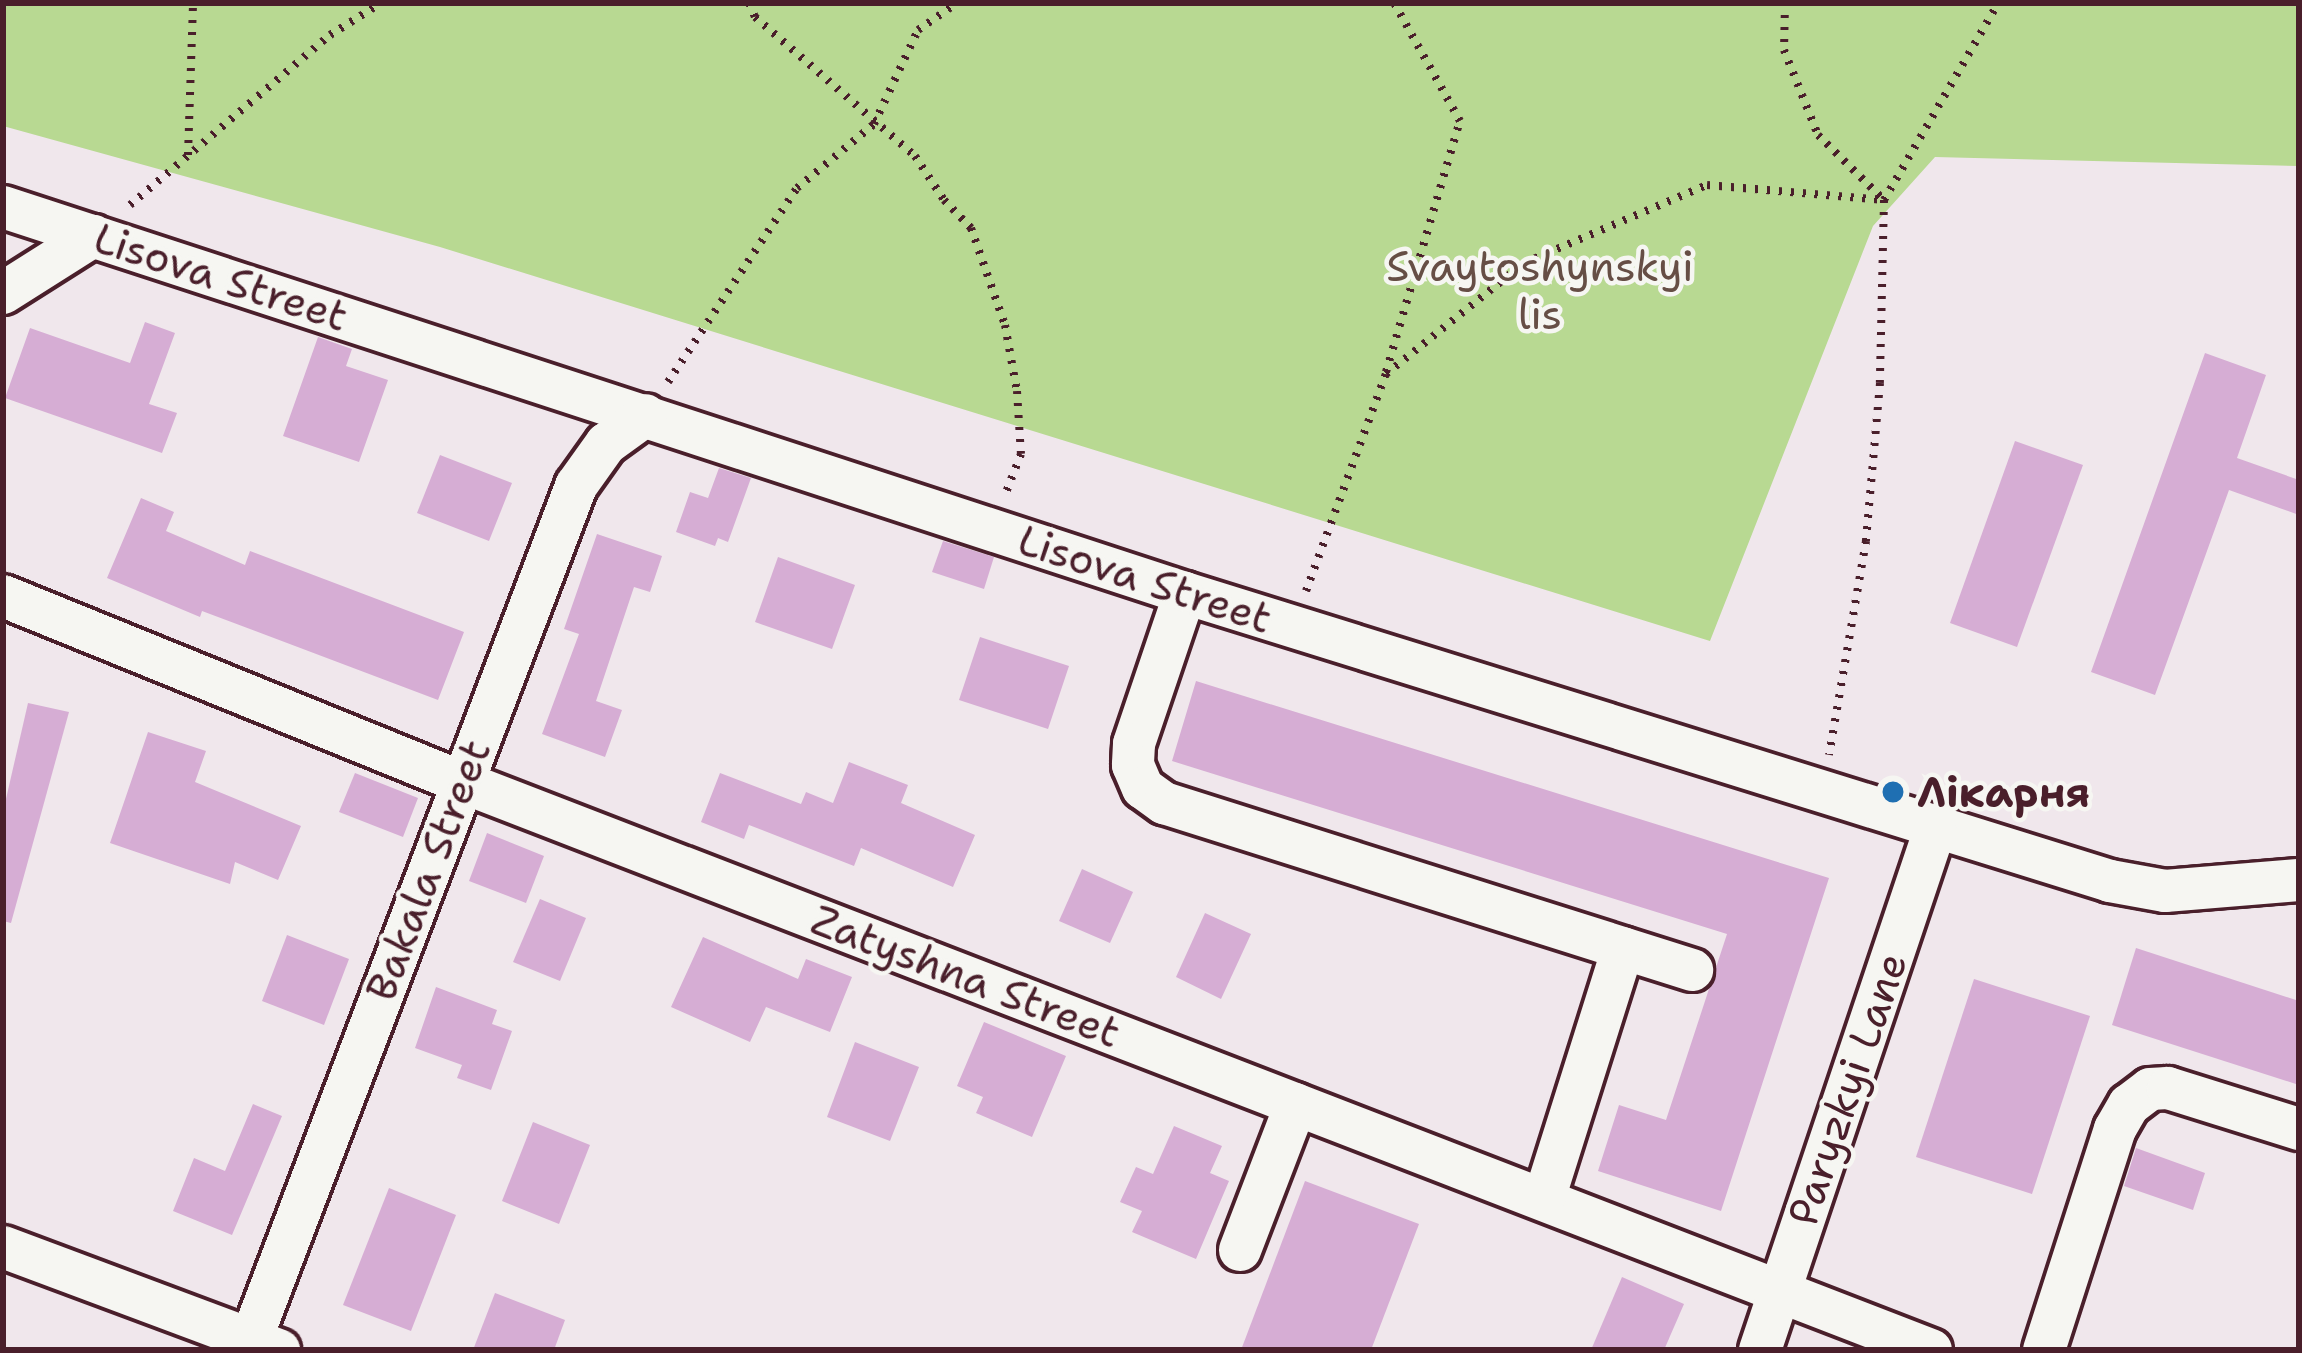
<!DOCTYPE html>
<meta charset="utf-8">
<style>
body{margin:0}
#map{position:relative;width:2302px;height:1353px;overflow:hidden;background:#f0e7ec;font-family:"Shantell Sans",sans-serif}
div>[style]{position:absolute}
[style*='--x']{left:calc(var(--x)*1px);top:calc(var(--y)*1px);width:calc(var(--w)*1px);rotate:calc(var(--a)*1deg)}
.green>*{inset:0;background:#b8d992}
.building>*{inset:0;background:#d6add4}
.path>*{height:8px;margin-top:-4px;transform-origin:0;background:repeating-linear-gradient(90deg,#4a1f2b 0 3px,transparent 0 12px)}
.roads{filter:drop-shadow(3px 0 #4a1f2b) drop-shadow(-3px 0 #4a1f2b) drop-shadow(0 3px #4a1f2b) drop-shadow(0 -3px #4a1f2b)}
.minor>*{height:42px;margin:-21px;padding:0 21px;transform-origin:21px;border-radius:21px;background:#f6f6f2}
.dots>*{width:33px;height:33px;translate:-50% -50%;box-sizing:border-box;border:6px solid #f6f6f2;border-radius:50%}
span{translate:-50% -50%;white-space:nowrap;text-align:center;line-height:1.15;-webkit-text-stroke:9px #f6f6f2;paint-order:stroke}
.park-label{font-size:42px;color:#664e45}
.street-label{font-size:42px;color:#4a1f2b}
.poi-label{font-size:42px;color:#4a1f2b;font-weight:700}
.left{translate:0 -50%;text-align:left}
.frame{position:absolute;inset:0;border:6px solid #4a1f2b;pointer-events:none}
</style>
<div id="map">
<div class="green">
<i style="clip-path:polygon(3px 3px,2299px 3px,2299px 166px,1935px 157px,1873px 226px,1710px 641px,440px 247px,3px 126px)"></i>
</div>
<div class="building">
<i style="clip-path:polygon(145px 322px,175px 333px,149px 404px,177px 413px,162px 453px,5px 398px,30px 328px,130px 363px)"></i>
<i style="clip-path:polygon(318px 337px,352px 349px,346px 366px,388px 380px,359px 462px,283px 436px)"></i>
<i style="clip-path:polygon(2205px 353px,2266px 375px,2237px 458px,2299px 480px,2299px 515px,2229px 490px,2155px 695px,2091px 672px)"></i>
<i style="clip-path:polygon(2015px 441px,2083px 465px,2017px 647px,1950px 623px)"></i>
<i style="clip-path:polygon(440px 455px,512px 483px,489px 541px,417px 513px)"></i>
<i style="clip-path:polygon(719px 468px,751px 478px,728px 542px,718px 538px,715px 546px,676px 532px,690px 492px,708px 498px)"></i>
<i style="clip-path:polygon(141px 498px,174px 512px,166px 531px,245px 565px,250px 551px,464px 632px,438px 700px,202px 611px,200px 617px,107px 578px)"></i>
<i style="clip-path:polygon(597px 534px,662px 556px,650px 592px,634px 587px,596px 701px,622px 710px,605px 757px,542px 734px,579px 634px,564px 629px)"></i>
<i style="clip-path:polygon(943px 541px,994px 557px,984px 589px,932px 572px)"></i>
<i style="clip-path:polygon(778px 557px,855px 585px,832px 649px,755px 622px)"></i>
<i style="clip-path:polygon(980px 637px,1069px 666px,1048px 729px,959px 700px)"></i>
<i style="clip-path:polygon(1196px 681px,1829px 878px,1721px 1211px,1598px 1171px,1619px 1105px,1666px 1120px,1727px 934px,1172px 761px)"></i>
<i style="clip-path:polygon(28px 703px,69px 712px,11px 923px,3px 921px,3px 812px)"></i>
<i style="clip-path:polygon(148px 732px,206px 751px,195px 782px,301px 826px,278px 880px,235px 862px,230px 884px,110px 843px)"></i>
<i style="clip-path:polygon(849px 762px,908px 785px,901px 803px,975px 835px,953px 887px,861px 848px,854px 866px,749px 825px,744px 839px,701px 822px,720px 773px,801px 804px,806px 792px,833px 803px)"></i>
<i style="clip-path:polygon(355px 773px,418px 798px,403px 837px,339px 812px)"></i>
<i style="clip-path:polygon(487px 833px,544px 856px,526px 903px,469px 881px)"></i>
<i style="clip-path:polygon(1082px 869px,1133px 892px,1110px 943px,1059px 921px)"></i>
<i style="clip-path:polygon(540px 899px,586px 918px,560px 981px,513px 962px)"></i>
<i style="clip-path:polygon(1205px 913px,1251px 934px,1221px 999px,1176px 977px)"></i>
<i style="clip-path:polygon(287px 935px,349px 959px,324px 1025px,262px 1001px)"></i>
<i style="clip-path:polygon(703px 937px,798px 979px,806px 959px,852px 977px,830px 1032px,766px 1007px,750px 1042px,671px 1007px)"></i>
<i style="clip-path:polygon(2136px 948px,2299px 1001px,2299px 1085px,2112px 1025px)"></i>
<i style="clip-path:polygon(1974px 979px,2090px 1016px,2032px 1194px,1916px 1157px)"></i>
<i style="clip-path:polygon(436px 987px,497px 1010px,492px 1024px,512px 1031px,491px 1090px,457px 1078px,462px 1065px,415px 1048px)"></i>
<i style="clip-path:polygon(984px 1022px,1066px 1056px,1032px 1137px,976px 1113px,983px 1097px,957px 1086px)"></i>
<i style="clip-path:polygon(855px 1042px,919px 1067px,890px 1141px,827px 1117px)"></i>
<i style="clip-path:polygon(253px 1104px,282px 1116px,232px 1235px,173px 1211px,194px 1158px,225px 1171px)"></i>
<i style="clip-path:polygon(533px 1122px,590px 1145px,559px 1224px,502px 1201px)"></i>
<i style="clip-path:polygon(1174px 1126px,1222px 1146px,1210px 1173px,1229px 1181px,1196px 1259px,1132px 1232px,1142px 1211px,1120px 1202px,1136px 1167px,1153px 1174px)"></i>
<i style="clip-path:polygon(2136px 1148px,2205px 1173px,2193px 1210px,2124px 1186px)"></i>
<i style="clip-path:polygon(1305px 1181px,1419px 1224px,1371px 1350px,1241px 1350px)"></i>
<i style="clip-path:polygon(389px 1188px,456px 1215px,411px 1331px,343px 1305px)"></i>
<i style="clip-path:polygon(1622px 1277px,1684px 1304px,1664px 1350px,1591px 1350px)"></i>
<i style="clip-path:polygon(495px 1293px,565px 1320px,554px 1350px,473px 1350px)"></i>
</div>
<div class="path">
<i style="--x:749;--y:3;--w:15;--a:67"></i>
<i style="--x:755;--y:17;--w:212;--a:41"></i>
<i style="--x:915;--y:156;--w:53;--a:56.6"></i>
<i style="--x:944;--y:200;--w:39;--a:46"></i>
<i style="--x:971;--y:228;--w:103;--a:70.7"></i>
<i style="--x:1005;--y:325;--w:67;--a:79.7"></i>
<i style="--x:1017;--y:391;--w:63;--a:86.4"></i>
<i style="--x:1021;--y:454;--w:44;--a:111.3"></i>
<i style="--x:1785;--y:3;--w:47;--a:91.2"></i>
<i style="--x:1784;--y:50;--w:92;--a:68.2"></i>
<i style="--x:1818;--y:135;--w:93;--a:44.6"></i>
<i style="--x:1884;--y:200;--w:183;--a:91.3"></i>
<i style="--x:1880;--y:383;--w:159;--a:95.1"></i>
<i style="--x:1866;--y:541;--w:217;--a:99.8"></i>
<i style="--x:188;--y:155;--w:152;--a:-88.1"></i>
<i style="--x:130;--y:205;--w:262;--a:-40.4"></i>
<i style="--x:330;--y:35;--w:60;--a:-32.1"></i>
<i style="--x:1386;--y:372;--w:262;--a:-73.6"></i>
<i style="--x:1460;--y:121;--w:135;--a:-119.2"></i>
<i style="--x:668;--y:382;--w:233;--a:-56.4"></i>
<i style="--x:797;--y:188;--w:100;--a:-39.7"></i>
<i style="--x:874;--y:124;--w:104;--a:-64.9"></i>
<i style="--x:918;--y:30;--w:47;--a:-34.7"></i>
<i style="--x:1306;--y:591;--w:231;--a:-69.8"></i>
<i style="--x:1386;--y:374;--w:177;--a:-38.8"></i>
<i style="--x:1524;--y:263;--w:199;--a:-23.1"></i>
<i style="--x:1707;--y:185;--w:178;--a:4.8"></i>
<i style="--x:1884;--y:200;--w:228;--a:-59.9"></i>
</div>
<div class="roads">
<div class="minor">
<i style="--x:3;--y:207;--w:1243;--a:18.09"></i>
<i style="--x:1185;--y:593;--w:969;--a:17.29"></i>
<i style="--x:2110;--y:881;--w:56;--a:10.3"></i>
<i style="--x:2165;--y:891;--w:134;--a:-4.7"></i>
<i style="--x:3;--y:293;--w:107;--a:-32.3"></i>
<i style="--x:1185;--y:593;--w:159;--a:108.7"></i>
<i style="--x:1134;--y:744;--w:21;--a:93"></i>
<i style="--x:1133;--y:765;--w:25;--a:67"></i>
<i style="--x:1143;--y:788;--w:26;--a:36"></i>
<i style="--x:1164;--y:803;--w:554;--a:17.55"></i>
<i style="--x:3;--y:596;--w:495;--a:22.1"></i>
<i style="--x:462;--y:782;--w:1575;--a:21.14"></i>
<i style="--x:1544;--y:1199;--w:263;--a:-72.5"></i>
<i style="--x:3;--y:1247;--w:295;--a:20.5"></i>
<i style="--x:1240;--y:1250;--w:156;--a:-69"></i>
<i style="--x:247;--y:1350;--w:925;--a:-69.15"></i>
<i style="--x:576;--y:486;--w:52;--a:-54.5"></i>
<i style="--x:606;--y:444;--w:49;--a:-35.9"></i>
<i style="--x:1760;--y:1350;--w:550;--a:-71.43"></i>
<i style="--x:2044;--y:1350;--w:232;--a:-72.2"></i>
<i style="--x:2115;--y:1129;--w:28;--a:-60"></i>
<i style="--x:2129;--y:1105;--w:26;--a:-37"></i>
<i style="--x:2150;--y:1089;--w:18;--a:-3"></i>
<i style="--x:2168;--y:1088;--w:137;--a:17.4"></i>
</div>
</div>
<div class="dots">
<i style="left:1893px;top:792px;background:#1f6fb2"></i>
</div>
<div class="park-label">
<span style="left:1540px;top:290px">Svaytoshynskyi<br>lis</span>
</div>
<div class="street-label">
<span style="left:221px;top:277px;rotate:18deg">Lisova Street</span>
<span style="left:1145px;top:579px;rotate:18deg">Lisova Street</span>
<span style="left:428px;top:870px;rotate:-69deg">Bakala Street</span>
<span style="left:966px;top:976px;rotate:21deg">Zatyshna Street</span>
<span style="left:1847px;top:1089px;rotate:-71deg">Paryzkyi Lane</span>
</div>
<div class="poi-label">
<span class="left" style="left:1917px;top:792px">Лікарня</span>
</div>
<div class="frame"></div>
</div>
